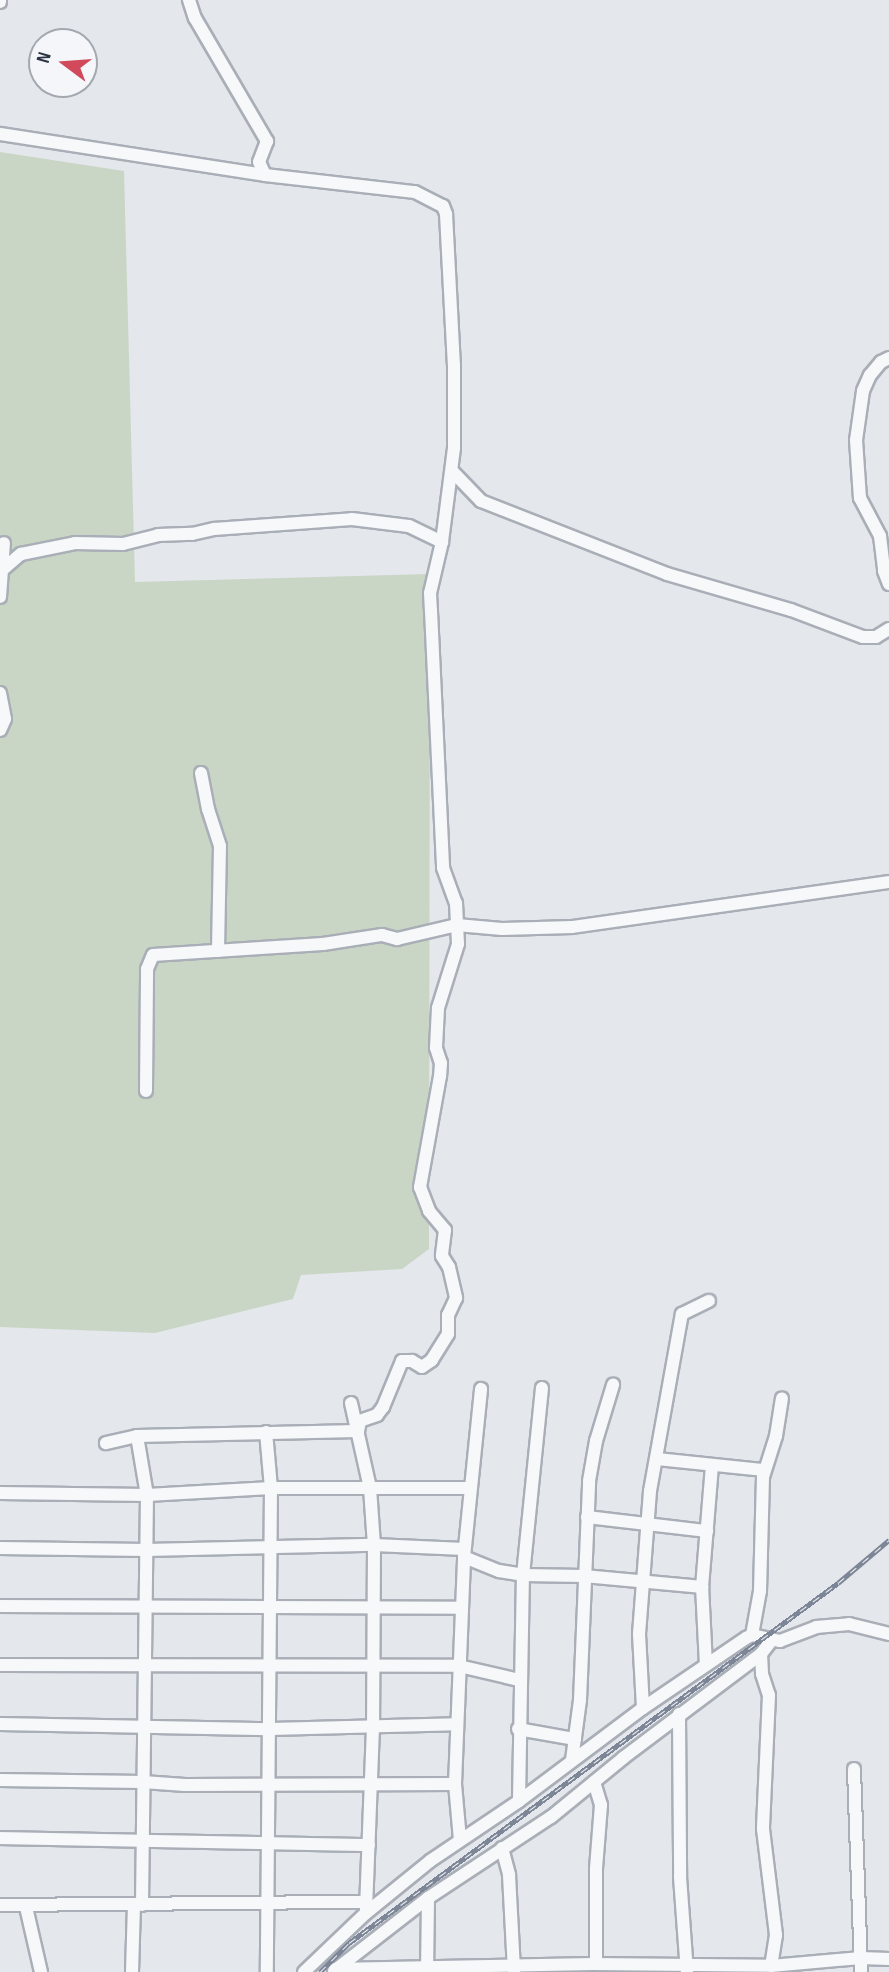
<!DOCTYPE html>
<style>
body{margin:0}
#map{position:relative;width:889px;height:1972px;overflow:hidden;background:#e4e7ec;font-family:"Sofia Sans Condensed",sans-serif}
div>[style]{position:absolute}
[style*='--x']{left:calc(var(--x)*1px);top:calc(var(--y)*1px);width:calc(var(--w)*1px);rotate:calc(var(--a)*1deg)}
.green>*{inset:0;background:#c9d6c5}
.roads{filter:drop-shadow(2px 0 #a9aeb7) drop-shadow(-2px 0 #a9aeb7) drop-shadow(0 2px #a9aeb7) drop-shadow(0 -2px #a9aeb7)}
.minor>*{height:12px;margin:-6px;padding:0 6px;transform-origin:6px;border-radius:6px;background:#f7f8fa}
.rail>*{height:5px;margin-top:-2.5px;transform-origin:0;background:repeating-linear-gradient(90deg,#f4f6f9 0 8px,#7d8696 0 16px);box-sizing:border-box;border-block:2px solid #7d8696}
span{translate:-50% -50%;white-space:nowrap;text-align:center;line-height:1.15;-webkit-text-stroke:5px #f4f6f9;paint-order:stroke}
.north{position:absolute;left:28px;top:28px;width:70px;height:70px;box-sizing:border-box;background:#f4f6f9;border:2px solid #a4a8b1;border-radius:50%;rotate:286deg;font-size:19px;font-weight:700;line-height:28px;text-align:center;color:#2b3445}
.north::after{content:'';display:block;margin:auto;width:24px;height:32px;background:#d1495b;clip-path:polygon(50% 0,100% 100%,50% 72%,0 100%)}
</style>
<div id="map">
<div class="green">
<i style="clip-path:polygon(0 152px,124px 171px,135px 582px,430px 574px,429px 1249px,402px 1269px,301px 1275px,293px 1299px,155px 1333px,0 1327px)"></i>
</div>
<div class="roads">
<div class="minor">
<i style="--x:189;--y:0;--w:19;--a:72"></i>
<i style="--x:195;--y:18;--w:143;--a:59.7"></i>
<i style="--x:267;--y:141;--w:22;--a:111"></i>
<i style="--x:259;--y:162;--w:14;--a:65"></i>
<i style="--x:0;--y:2;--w:2;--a:-90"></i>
<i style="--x:0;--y:134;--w:268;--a:8.8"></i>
<i style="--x:265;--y:175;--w:151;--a:6.5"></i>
<i style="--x:415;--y:192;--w:31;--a:27"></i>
<i style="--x:443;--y:206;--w:9;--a:69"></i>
<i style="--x:446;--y:214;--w:151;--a:87"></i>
<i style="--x:454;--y:365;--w:83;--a:90"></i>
<i style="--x:454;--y:448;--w:95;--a:97.3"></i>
<i style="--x:442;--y:542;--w:52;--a:103.2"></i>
<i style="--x:430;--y:593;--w:18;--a:87"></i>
<i style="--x:431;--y:611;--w:257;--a:87.3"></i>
<i style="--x:443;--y:868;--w:37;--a:70"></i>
<i style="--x:456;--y:903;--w:41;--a:87.2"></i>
<i style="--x:458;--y:944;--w:67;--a:107.4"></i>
<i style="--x:438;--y:1008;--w:40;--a:92.9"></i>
<i style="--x:436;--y:1048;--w:16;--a:72"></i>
<i style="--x:441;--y:1063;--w:13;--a:94"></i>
<i style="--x:440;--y:1076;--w:113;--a:100.2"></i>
<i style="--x:420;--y:1187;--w:26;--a:69"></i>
<i style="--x:429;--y:1211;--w:25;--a:50"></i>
<i style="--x:445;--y:1230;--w:26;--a:97"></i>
<i style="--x:442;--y:1256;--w:13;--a:58"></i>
<i style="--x:449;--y:1267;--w:32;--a:77"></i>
<i style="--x:456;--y:1298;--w:19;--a:115"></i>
<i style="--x:448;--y:1315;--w:19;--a:90"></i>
<i style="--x:448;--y:1334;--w:31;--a:122"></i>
<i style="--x:432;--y:1360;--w:12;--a:145"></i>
<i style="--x:422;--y:1367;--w:12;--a:-149"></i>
<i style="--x:412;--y:1361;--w:10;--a:180"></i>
<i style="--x:402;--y:1361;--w:50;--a:112.4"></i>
<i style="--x:383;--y:1407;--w:10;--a:127"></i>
<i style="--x:377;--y:1415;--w:18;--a:161"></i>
<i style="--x:360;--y:1421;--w:10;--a:101"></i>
<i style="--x:358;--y:1431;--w:221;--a:178.7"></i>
<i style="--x:137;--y:1436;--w:32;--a:167"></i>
<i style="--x:889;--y:358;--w:9;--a:153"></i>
<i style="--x:881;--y:362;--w:17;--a:130"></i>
<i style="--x:870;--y:375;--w:17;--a:114"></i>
<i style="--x:863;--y:391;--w:49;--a:98.1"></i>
<i style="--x:856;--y:440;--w:58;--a:86.1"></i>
<i style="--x:860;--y:498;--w:43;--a:62.2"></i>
<i style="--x:880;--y:536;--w:35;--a:83"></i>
<i style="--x:884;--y:571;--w:14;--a:69"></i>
<i style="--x:453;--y:472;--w:40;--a:46"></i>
<i style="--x:481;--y:501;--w:200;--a:21.4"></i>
<i style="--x:667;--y:574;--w:129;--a:16.2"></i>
<i style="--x:791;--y:610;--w:77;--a:20.6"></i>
<i style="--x:863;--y:637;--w:13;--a:0"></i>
<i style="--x:876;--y:637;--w:15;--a:-32"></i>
<i style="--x:0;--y:572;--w:28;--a:-41"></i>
<i style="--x:21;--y:554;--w:55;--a:-11.5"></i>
<i style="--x:75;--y:543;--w:48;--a:1.2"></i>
<i style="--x:123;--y:544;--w:36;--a:-14"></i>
<i style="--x:158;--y:535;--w:34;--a:-2"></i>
<i style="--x:192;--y:534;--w:23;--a:-13"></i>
<i style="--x:214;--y:529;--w:138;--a:-4.1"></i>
<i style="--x:352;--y:519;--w:57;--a:7"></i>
<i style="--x:409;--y:526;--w:37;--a:26"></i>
<i style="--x:0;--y:597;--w:54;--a:-85.8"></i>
<i style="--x:0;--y:693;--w:26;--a:79"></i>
<i style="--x:5;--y:719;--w:12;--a:114"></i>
<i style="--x:201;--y:773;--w:37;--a:79"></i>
<i style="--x:208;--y:809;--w:39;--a:72"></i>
<i style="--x:220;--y:846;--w:105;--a:91.1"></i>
<i style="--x:146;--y:1091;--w:122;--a:-89.5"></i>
<i style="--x:147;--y:969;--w:15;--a:-67"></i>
<i style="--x:153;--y:955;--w:170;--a:-3.7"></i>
<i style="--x:323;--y:944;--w:60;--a:-8.7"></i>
<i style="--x:382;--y:935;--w:16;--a:15"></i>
<i style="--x:397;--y:939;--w:62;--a:-13.1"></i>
<i style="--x:457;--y:925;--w:45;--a:5.1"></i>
<i style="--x:502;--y:929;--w:70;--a:-1.6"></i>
<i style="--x:572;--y:927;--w:320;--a:-8.1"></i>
<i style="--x:351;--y:1403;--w:87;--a:77.4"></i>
<i style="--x:370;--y:1488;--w:57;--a:86"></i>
<i style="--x:374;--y:1545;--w:182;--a:90.3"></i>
<i style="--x:373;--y:1727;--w:186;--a:92.2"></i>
<i style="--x:266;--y:1432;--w:56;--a:84.9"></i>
<i style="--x:271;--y:1488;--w:484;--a:90.5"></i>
<i style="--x:137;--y:1436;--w:60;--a:80.4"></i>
<i style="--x:147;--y:1495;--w:410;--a:90.7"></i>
<i style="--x:657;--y:1459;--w:108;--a:5.9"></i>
<i style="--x:0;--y:1493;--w:147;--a:0.8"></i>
<i style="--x:147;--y:1495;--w:124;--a:-3.2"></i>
<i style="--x:271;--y:1488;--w:198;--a:0"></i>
<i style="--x:587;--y:1517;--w:121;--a:6.7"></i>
<i style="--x:0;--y:1548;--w:146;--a:0.8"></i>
<i style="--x:146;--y:1550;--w:228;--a:-1.3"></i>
<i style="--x:374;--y:1545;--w:90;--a:2.5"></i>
<i style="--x:464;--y:1557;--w:38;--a:22"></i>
<i style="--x:499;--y:1571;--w:24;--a:9"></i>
<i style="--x:523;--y:1575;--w:61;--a:0.9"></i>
<i style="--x:584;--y:1576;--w:119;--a:5.3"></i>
<i style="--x:0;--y:1606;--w:461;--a:0.2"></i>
<i style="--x:752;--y:1635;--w:45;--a:-79.7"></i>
<i style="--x:760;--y:1591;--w:114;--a:-88.5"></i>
<i style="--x:763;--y:1477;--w:43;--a:-72.4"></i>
<i style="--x:776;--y:1436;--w:38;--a:-81"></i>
<i style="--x:761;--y:1654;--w:20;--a:87"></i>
<i style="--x:762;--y:1674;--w:22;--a:72"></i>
<i style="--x:769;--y:1695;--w:134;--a:92.6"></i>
<i style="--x:763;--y:1829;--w:107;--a:83"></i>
<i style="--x:776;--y:1935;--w:31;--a:99"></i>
<i style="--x:0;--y:1665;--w:459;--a:0.1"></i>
<i style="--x:459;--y:1666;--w:62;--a:13.1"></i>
<i style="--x:706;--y:1665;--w:78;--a:-92.9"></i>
<i style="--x:702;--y:1587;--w:121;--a:-85.3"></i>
<i style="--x:643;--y:1708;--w:74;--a:-93.1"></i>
<i style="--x:639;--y:1634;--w:143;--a:-85.6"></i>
<i style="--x:650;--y:1491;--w:180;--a:-79.8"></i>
<i style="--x:682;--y:1314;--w:30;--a:-26"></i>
<i style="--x:679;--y:1714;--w:163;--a:89.6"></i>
<i style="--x:680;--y:1877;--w:95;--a:85.8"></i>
<i style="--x:0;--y:1724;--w:270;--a:1.1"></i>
<i style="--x:270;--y:1729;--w:186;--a:-1.5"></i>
<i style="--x:518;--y:1729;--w:58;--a:10"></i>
<i style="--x:572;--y:1760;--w:61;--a:-82.4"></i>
<i style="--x:580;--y:1700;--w:219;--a:-87.6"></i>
<i style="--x:589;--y:1481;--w:41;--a:-80.1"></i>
<i style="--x:596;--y:1441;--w:59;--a:-73.1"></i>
<i style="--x:854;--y:1769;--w:203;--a:88"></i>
<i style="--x:0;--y:1780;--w:143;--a:0.8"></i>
<i style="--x:143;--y:1782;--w:42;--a:4.1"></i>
<i style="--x:185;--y:1785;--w:270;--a:-0.2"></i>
<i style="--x:594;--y:1782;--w:24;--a:73"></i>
<i style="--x:601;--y:1805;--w:64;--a:94.5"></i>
<i style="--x:596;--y:1869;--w:95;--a:90"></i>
<i style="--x:519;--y:1801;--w:226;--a:-89"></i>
<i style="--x:523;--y:1575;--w:188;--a:-84.2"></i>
<i style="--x:0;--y:1838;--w:369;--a:1.1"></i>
<i style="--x:460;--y:1840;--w:56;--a:-95.1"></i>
<i style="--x:455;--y:1784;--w:227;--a:-87.7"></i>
<i style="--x:464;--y:1557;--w:169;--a:-84.2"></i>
<i style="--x:502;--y:1848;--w:28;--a:75"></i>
<i style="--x:509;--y:1875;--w:97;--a:87"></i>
<i style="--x:0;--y:1905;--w:366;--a:-0.5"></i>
<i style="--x:26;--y:1907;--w:67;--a:77"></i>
<i style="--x:335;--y:1969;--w:258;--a:-1.1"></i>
<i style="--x:593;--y:1964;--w:178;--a:0.6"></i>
<i style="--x:771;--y:1966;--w:90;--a:-5.1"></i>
<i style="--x:861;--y:1958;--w:28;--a:2"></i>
<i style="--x:334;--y:1971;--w:119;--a:-37.8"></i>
<i style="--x:428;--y:1898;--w:147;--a:-33.4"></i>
<i style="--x:551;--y:1817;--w:93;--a:-39.3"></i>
<i style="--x:623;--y:1758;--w:173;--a:-37"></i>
<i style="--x:761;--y:1654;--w:16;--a:-52"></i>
<i style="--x:132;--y:1972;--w:67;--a:-88.3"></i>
<i style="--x:304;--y:1972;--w:86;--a:-43.6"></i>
<i style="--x:366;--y:1913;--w:82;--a:-39.1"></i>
<i style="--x:430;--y:1861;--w:107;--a:-34"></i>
<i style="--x:519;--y:1801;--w:155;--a:-36.9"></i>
<i style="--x:643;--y:1708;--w:125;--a:-34.2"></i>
<i style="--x:746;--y:1638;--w:7;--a:-27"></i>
<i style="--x:752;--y:1635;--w:29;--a:12"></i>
<i style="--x:780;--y:1641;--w:39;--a:-21"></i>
<i style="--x:816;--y:1627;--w:33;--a:-5"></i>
<i style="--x:849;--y:1624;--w:41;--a:14"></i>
<i style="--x:427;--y:1972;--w:74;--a:-89.2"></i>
</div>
</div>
<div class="rail">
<i style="--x:320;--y:1972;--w:41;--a:-45"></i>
<i style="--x:349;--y:1943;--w:607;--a:-36.36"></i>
<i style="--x:838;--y:1583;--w:67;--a:-40.1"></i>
</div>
<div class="north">N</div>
</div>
